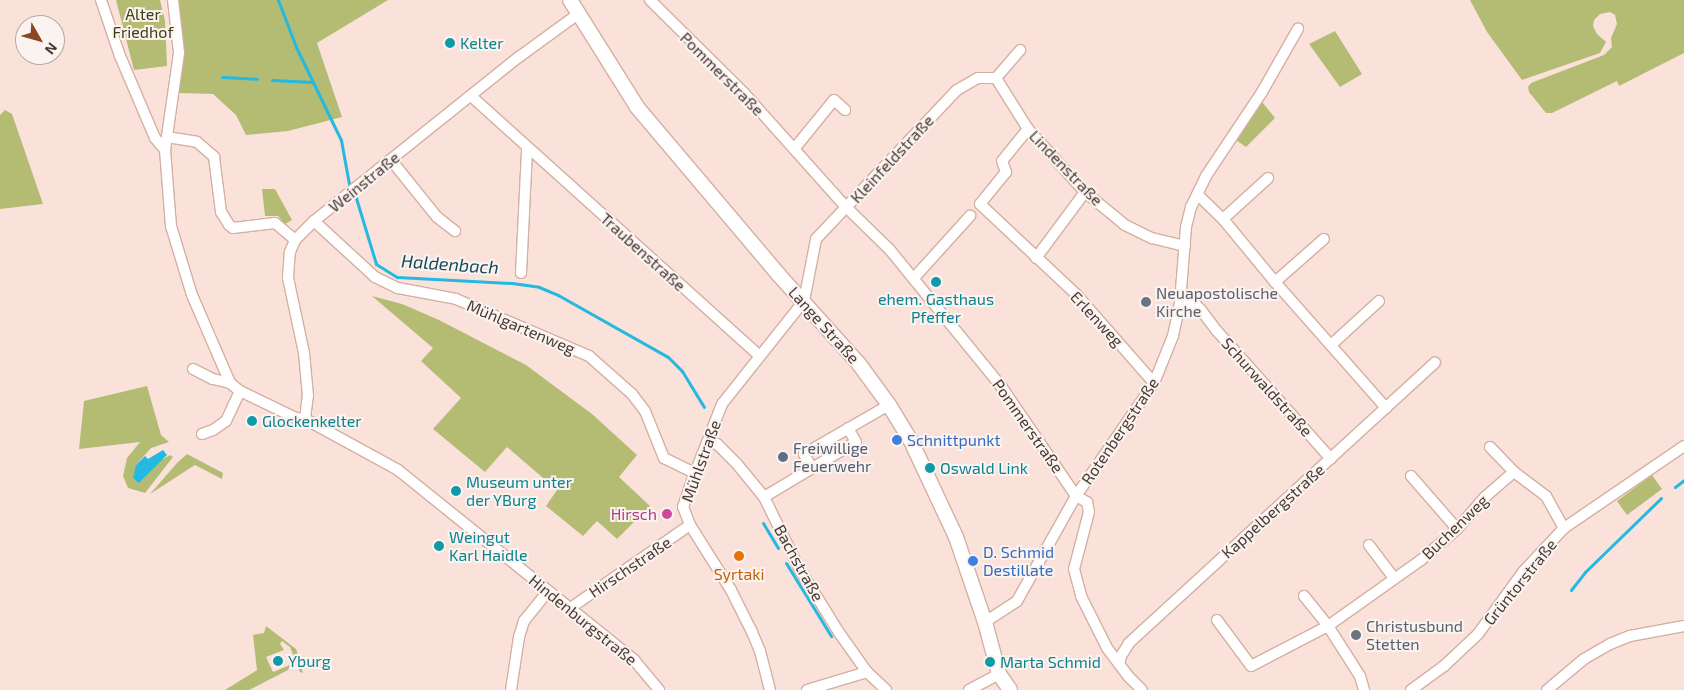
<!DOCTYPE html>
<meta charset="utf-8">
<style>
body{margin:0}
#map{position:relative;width:1684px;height:690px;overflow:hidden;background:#fae2da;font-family:"Exo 2",sans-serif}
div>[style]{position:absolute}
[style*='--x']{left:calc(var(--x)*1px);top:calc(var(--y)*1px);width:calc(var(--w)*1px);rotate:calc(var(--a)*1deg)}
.green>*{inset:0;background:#b4bc74}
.water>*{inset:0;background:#24b9e0}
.stream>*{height:3px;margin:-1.5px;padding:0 1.5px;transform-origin:1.5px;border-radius:1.5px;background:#24b9e0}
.roads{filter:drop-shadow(1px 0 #d5afa2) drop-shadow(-1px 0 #d5afa2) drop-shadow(0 1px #d5afa2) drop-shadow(0 -1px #d5afa2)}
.minor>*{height:10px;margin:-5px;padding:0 5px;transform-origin:5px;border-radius:5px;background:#fff}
.secondary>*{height:14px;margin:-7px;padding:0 7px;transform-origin:7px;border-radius:7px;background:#fff}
.dots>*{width:14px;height:14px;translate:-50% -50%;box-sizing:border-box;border:2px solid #fbf3f0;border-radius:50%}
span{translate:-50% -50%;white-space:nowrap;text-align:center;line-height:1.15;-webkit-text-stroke:4px #fbf3f0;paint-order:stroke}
.park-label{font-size:16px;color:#3a3e13}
.culture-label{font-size:16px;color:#0d838f}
.left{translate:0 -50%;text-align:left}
.street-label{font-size:16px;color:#483933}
.worship-label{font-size:16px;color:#5b616d}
.shop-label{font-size:16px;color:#366cbe}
.service-label{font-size:16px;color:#4e5e75}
.hotel-label{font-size:16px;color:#b23c85}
.right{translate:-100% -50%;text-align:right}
.food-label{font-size:16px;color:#c56008}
.water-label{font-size:18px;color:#114b5b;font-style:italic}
.north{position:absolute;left:15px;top:15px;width:50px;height:50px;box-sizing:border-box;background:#fbf3f0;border:1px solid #b3a9a4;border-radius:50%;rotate:128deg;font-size:14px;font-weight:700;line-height:20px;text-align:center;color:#483933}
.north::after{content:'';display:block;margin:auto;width:18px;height:22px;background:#8c4523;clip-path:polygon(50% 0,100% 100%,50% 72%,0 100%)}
</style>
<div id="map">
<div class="green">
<i style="clip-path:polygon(116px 0,160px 0,165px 21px,167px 66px,134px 70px)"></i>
<i style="clip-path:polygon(179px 0,388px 0,317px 43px,342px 117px,288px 131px,246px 135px,236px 115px,213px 94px,179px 93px,183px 46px)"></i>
<i style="clip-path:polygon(1470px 0,1684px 0,1684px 53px,1619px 86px,1617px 81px,1552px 113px,1546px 113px,1529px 92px,1528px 87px,1531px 83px,1604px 55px,1612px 47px,1611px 38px,1617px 24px,1615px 15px,1610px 12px,1600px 14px,1594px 20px,1593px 26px,1597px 34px,1606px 42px,1600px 53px,1522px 80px,1487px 32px)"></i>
<i style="clip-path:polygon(1335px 31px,1362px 74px,1340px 87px,1309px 44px)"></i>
<i style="clip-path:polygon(1262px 102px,1275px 118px,1246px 147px,1236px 140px)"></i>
<i style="clip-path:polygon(5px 110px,12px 114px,43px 204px,0 209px,0 115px)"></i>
<i style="clip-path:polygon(262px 189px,275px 189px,292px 220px,285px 224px,278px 216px,265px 216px)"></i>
<i style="clip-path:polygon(372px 296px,402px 304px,439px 320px,526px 365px,592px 414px,637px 455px,619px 477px,650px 506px,617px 539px,597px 521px,583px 536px,546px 506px,557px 490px,507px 447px,485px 472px,433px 429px,461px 398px,421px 361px,433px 348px)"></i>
<i style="clip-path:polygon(147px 386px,161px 435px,169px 442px,151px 448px,136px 465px,140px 482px,160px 461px,170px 455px,173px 457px,145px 493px,128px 488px,123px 476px,127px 458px,140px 442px,79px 449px,84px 401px)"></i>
<i style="clip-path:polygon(187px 454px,223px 473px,222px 479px,195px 465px,150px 494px,177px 463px)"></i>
<i style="clip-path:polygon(1652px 475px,1662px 489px,1627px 515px,1617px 501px)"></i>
<i style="clip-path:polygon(266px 626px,296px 649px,303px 673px,300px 672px,290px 647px,282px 641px,280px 644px,284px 650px,266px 657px,273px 672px,290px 665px,288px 670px,249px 690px,225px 690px,257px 670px,253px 635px,264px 633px)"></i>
</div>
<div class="water">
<i style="clip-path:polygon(163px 450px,167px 455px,139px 483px,133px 478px,136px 465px,145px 456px,148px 459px)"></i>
</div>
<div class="stream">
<i style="--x:278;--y:0;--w:50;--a:69"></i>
<i style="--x:296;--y:47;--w:103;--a:64.2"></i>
<i style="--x:341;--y:140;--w:45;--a:79.7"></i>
<i style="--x:349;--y:184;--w:16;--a:63"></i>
<i style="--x:356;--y:198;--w:69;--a:73.1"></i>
<i style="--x:376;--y:264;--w:25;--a:32"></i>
<i style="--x:397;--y:277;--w:115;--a:3"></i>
<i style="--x:512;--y:283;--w:27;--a:8"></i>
<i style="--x:539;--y:287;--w:21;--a:23"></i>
<i style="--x:558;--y:295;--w:126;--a:29.4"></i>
<i style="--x:668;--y:357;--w:20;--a:45"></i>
<i style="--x:682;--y:371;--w:42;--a:58.6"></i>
<i style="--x:222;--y:77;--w:35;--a:3"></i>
<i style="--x:272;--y:80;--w:41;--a:2.8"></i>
<i style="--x:1675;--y:487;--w:11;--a:-38"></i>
<i style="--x:763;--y:523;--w:29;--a:59"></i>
<i style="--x:786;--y:563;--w:86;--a:58.3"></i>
<i style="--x:1571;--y:590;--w:23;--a:-52"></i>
<i style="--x:1585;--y:572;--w:106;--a:-44.2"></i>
</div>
<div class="roads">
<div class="minor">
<i style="--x:101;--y:0;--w:59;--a:71.3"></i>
<i style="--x:120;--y:56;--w:89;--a:66.9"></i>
<i style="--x:155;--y:138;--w:16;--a:50"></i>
<i style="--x:173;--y:0;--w:53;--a:83.5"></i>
<i style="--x:179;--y:53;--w:98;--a:98.2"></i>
<i style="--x:165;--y:150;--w:76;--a:85.5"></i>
<i style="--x:171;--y:226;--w:72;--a:73.1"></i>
<i style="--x:192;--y:295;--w:96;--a:66.6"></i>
<i style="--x:230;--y:383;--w:13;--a:39"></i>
<i style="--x:240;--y:391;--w:62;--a:25.7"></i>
<i style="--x:296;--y:418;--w:9;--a:6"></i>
<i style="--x:305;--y:419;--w:106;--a:28.7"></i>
<i style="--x:398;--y:470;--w:303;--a:38.8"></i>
<i style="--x:634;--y:660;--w:39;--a:50"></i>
<i style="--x:650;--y:0;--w:132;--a:44.7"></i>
<i style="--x:744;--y:93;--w:154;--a:48.2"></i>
<i style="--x:847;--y:208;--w:60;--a:44.3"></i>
<i style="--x:890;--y:250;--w:176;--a:50.8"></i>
<i style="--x:1001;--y:386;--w:133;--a:55.7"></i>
<i style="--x:1076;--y:496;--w:13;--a:29"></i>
<i style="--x:1087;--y:502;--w:10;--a:79"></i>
<i style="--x:1089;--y:512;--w:59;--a:104.7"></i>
<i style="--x:1074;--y:569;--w:28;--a:75"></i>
<i style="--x:1081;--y:596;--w:58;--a:63.4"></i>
<i style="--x:1107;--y:648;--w:36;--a:53"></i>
<i style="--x:1129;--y:677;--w:18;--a:45"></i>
<i style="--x:996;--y:78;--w:60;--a:57.9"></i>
<i style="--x:1028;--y:129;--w:85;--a:47.9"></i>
<i style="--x:1085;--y:192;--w:52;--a:39.5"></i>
<i style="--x:1125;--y:225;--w:30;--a:26"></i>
<i style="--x:1152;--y:238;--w:34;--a:14"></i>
<i style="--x:471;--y:96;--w:387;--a:42"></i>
<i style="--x:1028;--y:129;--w:41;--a:129.1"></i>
<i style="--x:1002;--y:161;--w:12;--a:70"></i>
<i style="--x:1006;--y:172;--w:41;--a:129.1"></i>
<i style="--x:980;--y:204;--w:132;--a:43.2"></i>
<i style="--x:1076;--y:294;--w:118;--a:48.8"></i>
<i style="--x:167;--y:137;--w:30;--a:9"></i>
<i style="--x:197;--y:142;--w:23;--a:41"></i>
<i style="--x:214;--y:157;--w:55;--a:82.7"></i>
<i style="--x:221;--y:212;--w:15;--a:58"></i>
<i style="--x:229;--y:225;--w:5;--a:37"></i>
<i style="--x:233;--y:228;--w:42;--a:-6.8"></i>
<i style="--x:275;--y:223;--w:26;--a:40"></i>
<i style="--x:794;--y:149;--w:63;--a:-50.8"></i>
<i style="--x:834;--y:100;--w:15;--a:42"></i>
<i style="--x:391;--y:160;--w:73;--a:51.1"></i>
<i style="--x:437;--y:217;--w:23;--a:38"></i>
<i style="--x:1198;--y:195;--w:35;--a:44"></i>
<i style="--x:1223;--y:219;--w:82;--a:50.5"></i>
<i style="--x:1275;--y:282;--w:168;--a:48.6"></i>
<i style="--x:1223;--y:219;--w:61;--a:-42.3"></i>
<i style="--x:314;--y:221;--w:83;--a:42.6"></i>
<i style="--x:375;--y:277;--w:25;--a:26"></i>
<i style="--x:398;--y:288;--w:59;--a:10.7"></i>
<i style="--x:456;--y:299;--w:145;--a:23.2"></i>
<i style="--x:589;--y:356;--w:57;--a:41.5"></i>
<i style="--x:632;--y:394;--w:21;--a:53"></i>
<i style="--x:645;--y:411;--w:51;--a:68"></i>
<i style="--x:664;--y:458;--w:34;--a:26"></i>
<i style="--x:1036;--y:258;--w:82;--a:-53.4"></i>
<i style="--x:521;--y:273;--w:124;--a:-87.2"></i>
<i style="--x:914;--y:278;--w:84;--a:-47.9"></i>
<i style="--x:1275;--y:282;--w:65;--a:-41.3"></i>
<i style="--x:1180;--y:302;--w:15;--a:8"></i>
<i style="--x:1195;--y:304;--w:8;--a:45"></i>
<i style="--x:1201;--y:310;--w:26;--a:53"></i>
<i style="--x:1217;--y:331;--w:171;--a:48.3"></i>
<i style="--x:1331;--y:345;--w:65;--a:-42.5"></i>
<i style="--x:193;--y:369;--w:22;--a:27"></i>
<i style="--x:213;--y:379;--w:17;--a:13"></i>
<i style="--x:305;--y:419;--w:23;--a:-83"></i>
<i style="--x:308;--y:396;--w:43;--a:-95.3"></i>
<i style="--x:304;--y:353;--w:77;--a:-102"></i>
<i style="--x:288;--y:278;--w:26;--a:-86"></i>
<i style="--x:290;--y:252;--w:13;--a:-67"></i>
<i style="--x:295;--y:240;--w:27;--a:-45"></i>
<i style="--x:314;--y:221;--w:263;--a:-38.7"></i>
<i style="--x:519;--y:57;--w:73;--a:-36.1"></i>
<i style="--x:202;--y:434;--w:12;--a:-20"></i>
<i style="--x:213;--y:430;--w:16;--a:-35"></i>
<i style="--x:226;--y:421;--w:33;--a:-65"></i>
<i style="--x:709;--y:441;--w:9;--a:21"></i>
<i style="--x:717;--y:444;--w:28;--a:45"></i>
<i style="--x:737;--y:464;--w:43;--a:50.7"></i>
<i style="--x:764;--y:497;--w:79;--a:63.8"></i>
<i style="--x:799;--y:568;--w:78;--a:58.2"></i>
<i style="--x:840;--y:634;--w:47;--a:54.6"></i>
<i style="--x:867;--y:672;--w:26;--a:43"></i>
<i style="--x:1490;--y:447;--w:35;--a:46"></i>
<i style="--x:812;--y:468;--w:16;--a:-120"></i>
<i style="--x:804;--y:454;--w:98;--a:-30"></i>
<i style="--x:1411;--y:476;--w:70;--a:49"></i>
<i style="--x:764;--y:497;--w:107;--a:-30.9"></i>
<i style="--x:856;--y:442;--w:16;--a:-120"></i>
<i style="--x:1369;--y:545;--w:41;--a:52.9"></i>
<i style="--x:1304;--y:596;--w:38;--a:51"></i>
<i style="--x:1328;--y:626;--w:114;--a:-35.4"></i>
<i style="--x:1421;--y:560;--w:48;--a:-40.7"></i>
<i style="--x:1457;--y:529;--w:43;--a:-48.8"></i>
<i style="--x:1485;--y:497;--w:38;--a:-41"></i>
<i style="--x:1514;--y:472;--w:40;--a:37"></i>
<i style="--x:1546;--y:496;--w:37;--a:61"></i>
<i style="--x:569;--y:609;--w:147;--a:-34.8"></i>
<i style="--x:1217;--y:620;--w:57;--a:53.5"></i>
<i style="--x:1251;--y:666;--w:87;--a:-27.5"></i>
<i style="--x:1328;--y:626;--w:59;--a:57.4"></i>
<i style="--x:1360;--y:676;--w:15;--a:74"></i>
<i style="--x:985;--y:622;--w:38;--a:-33"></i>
<i style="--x:1017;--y:601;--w:120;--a:-60.7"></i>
<i style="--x:1076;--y:496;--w:137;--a:-55.4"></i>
<i style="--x:1154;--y:383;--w:51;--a:-68"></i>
<i style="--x:1173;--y:336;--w:35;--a:-78"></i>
<i style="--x:1180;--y:302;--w:75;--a:-85.4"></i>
<i style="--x:1186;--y:227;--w:21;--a:-76"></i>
<i style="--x:1191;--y:207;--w:34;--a:-64"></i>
<i style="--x:1206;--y:176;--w:101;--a:-56.3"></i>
<i style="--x:1262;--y:92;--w:73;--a:-60.3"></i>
<i style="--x:1119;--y:664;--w:8;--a:-76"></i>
<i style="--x:1121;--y:656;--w:15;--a:-58"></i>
<i style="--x:1129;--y:643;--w:415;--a:-42.5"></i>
<i style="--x:511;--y:690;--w:54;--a:-81.4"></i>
<i style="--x:519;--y:637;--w:17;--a:-73"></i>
<i style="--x:524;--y:621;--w:38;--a:-51"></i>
<i style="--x:770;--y:690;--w:40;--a:-104.4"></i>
<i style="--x:760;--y:651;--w:21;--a:-113"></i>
<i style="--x:752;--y:632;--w:47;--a:-116.6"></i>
<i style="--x:731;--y:590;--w:77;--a:-122.2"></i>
<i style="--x:690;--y:525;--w:19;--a:-111"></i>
<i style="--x:683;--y:507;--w:36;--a:-71"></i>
<i style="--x:695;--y:473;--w:74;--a:-68.6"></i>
<i style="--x:722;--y:404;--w:132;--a:-51.5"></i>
<i style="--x:804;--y:301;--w:63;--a:-79"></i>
<i style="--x:816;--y:239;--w:205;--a:-46.6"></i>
<i style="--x:957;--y:90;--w:24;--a:-30"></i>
<i style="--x:978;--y:78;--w:18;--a:0"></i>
<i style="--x:996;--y:78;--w:37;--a:-49"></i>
<i style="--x:807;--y:690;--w:63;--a:-16.7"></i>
<i style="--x:969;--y:690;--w:34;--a:-28"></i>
<i style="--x:1411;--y:690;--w:41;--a:-36"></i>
<i style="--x:1444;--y:666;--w:47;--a:-43.3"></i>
<i style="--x:1478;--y:634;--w:77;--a:-54"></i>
<i style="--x:1523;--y:572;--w:60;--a:-47"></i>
<i style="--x:1564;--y:528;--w:145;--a:-34.3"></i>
<i style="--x:1547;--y:690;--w:48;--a:-40"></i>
<i style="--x:1584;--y:659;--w:30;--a:-30"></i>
<i style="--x:1610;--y:644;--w:22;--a:-22"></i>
<i style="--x:1630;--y:636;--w:55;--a:-10.5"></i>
</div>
<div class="secondary">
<i style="--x:570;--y:0;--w:126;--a:57.9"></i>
<i style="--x:637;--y:107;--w:219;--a:49.8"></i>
<i style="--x:778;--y:274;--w:121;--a:48"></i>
<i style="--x:859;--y:364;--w:51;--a:53.8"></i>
<i style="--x:889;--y:405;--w:42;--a:58.6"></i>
<i style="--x:911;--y:441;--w:106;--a:64.9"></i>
<i style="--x:956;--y:537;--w:90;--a:71.2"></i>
<i style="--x:985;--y:622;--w:54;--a:74.9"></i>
<i style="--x:999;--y:674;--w:19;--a:55"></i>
</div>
</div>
<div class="dots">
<i style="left:450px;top:43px;background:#0f9aa8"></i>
<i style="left:936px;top:282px;background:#0f9aa8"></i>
<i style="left:1146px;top:302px;background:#6b7280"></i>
<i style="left:252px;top:421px;background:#0f9aa8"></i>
<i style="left:897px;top:440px;background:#3f7fe0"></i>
<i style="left:783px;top:457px;background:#5c6f8a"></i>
<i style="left:930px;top:468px;background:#0f9aa8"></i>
<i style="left:456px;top:491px;background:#0f9aa8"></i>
<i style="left:667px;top:514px;background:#d1479c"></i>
<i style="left:439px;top:546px;background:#0f9aa8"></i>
<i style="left:739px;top:556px;background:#e8710a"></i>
<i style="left:973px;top:561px;background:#3f7fe0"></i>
<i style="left:1356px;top:635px;background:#6b7280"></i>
<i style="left:278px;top:661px;background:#0f9aa8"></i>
<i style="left:990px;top:662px;background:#0f9aa8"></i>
</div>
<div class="park-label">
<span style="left:143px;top:23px">Alter<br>Friedhof</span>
</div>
<div class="culture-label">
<span class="left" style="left:460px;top:43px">Kelter</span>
<span style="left:936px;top:308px">ehem. Gasthaus<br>Pfeffer</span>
<span class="left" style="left:262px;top:421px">Glockenkelter</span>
<span class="left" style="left:940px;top:468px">Oswald Link</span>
<span class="left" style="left:466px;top:491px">Museum unter<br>der YBurg</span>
<span class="left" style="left:449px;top:546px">Weingut<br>Karl Haidle</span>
<span class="left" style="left:288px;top:661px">Yburg</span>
<span class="left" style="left:1000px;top:662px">Marta Schmid</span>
</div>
<div class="street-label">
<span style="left:722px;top:74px;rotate:45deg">Pommerstraße</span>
<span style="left:892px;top:159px;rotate:-47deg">Kleinfeldstraße</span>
<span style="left:1066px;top:168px;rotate:46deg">Lindenstraße</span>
<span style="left:364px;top:182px;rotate:-39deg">Weinstraße</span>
<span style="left:643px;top:252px;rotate:42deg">Traubenstraße</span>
<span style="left:1097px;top:319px;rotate:47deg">Erlenweg</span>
<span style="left:824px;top:325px;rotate:48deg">Lange Straße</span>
<span style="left:521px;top:327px;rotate:23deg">Mühlgartenweg</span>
<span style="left:1267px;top:387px;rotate:48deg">Schurwaldstraße</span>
<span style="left:1028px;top:426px;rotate:55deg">Pommerstraße</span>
<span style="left:1120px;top:431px;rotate:-56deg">Rotenbergstraße</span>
<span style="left:701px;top:461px;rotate:-70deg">Mühlstraße</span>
<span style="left:1273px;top:511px;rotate:-42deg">Kappelbergstraße</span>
<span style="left:1455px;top:527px;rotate:-44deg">Buchenweg</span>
<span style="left:799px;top:563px;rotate:61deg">Bachstraße</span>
<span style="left:630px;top:567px;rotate:-34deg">Hirschstraße</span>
<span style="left:1520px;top:582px;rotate:-51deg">Grüntorstraße</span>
<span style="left:583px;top:620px;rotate:39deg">Hindenburgstraße</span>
</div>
<div class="worship-label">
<span class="left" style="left:1156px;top:302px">Neuapostolische<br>Kirche</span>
<span class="left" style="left:1366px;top:635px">Christusbund<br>Stetten</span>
</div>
<div class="shop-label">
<span class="left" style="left:907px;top:440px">Schnittpunkt</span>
<span class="left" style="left:983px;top:561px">D. Schmid<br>Destillate</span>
</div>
<div class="service-label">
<span class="left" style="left:793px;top:457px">Freiwillige<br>Feuerwehr</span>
</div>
<div class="hotel-label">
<span class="right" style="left:657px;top:514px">Hirsch</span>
</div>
<div class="food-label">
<span style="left:739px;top:574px">Syrtaki</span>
</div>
<div class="water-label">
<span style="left:450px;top:264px;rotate:4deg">Haldenbach</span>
</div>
<div class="north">N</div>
</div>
